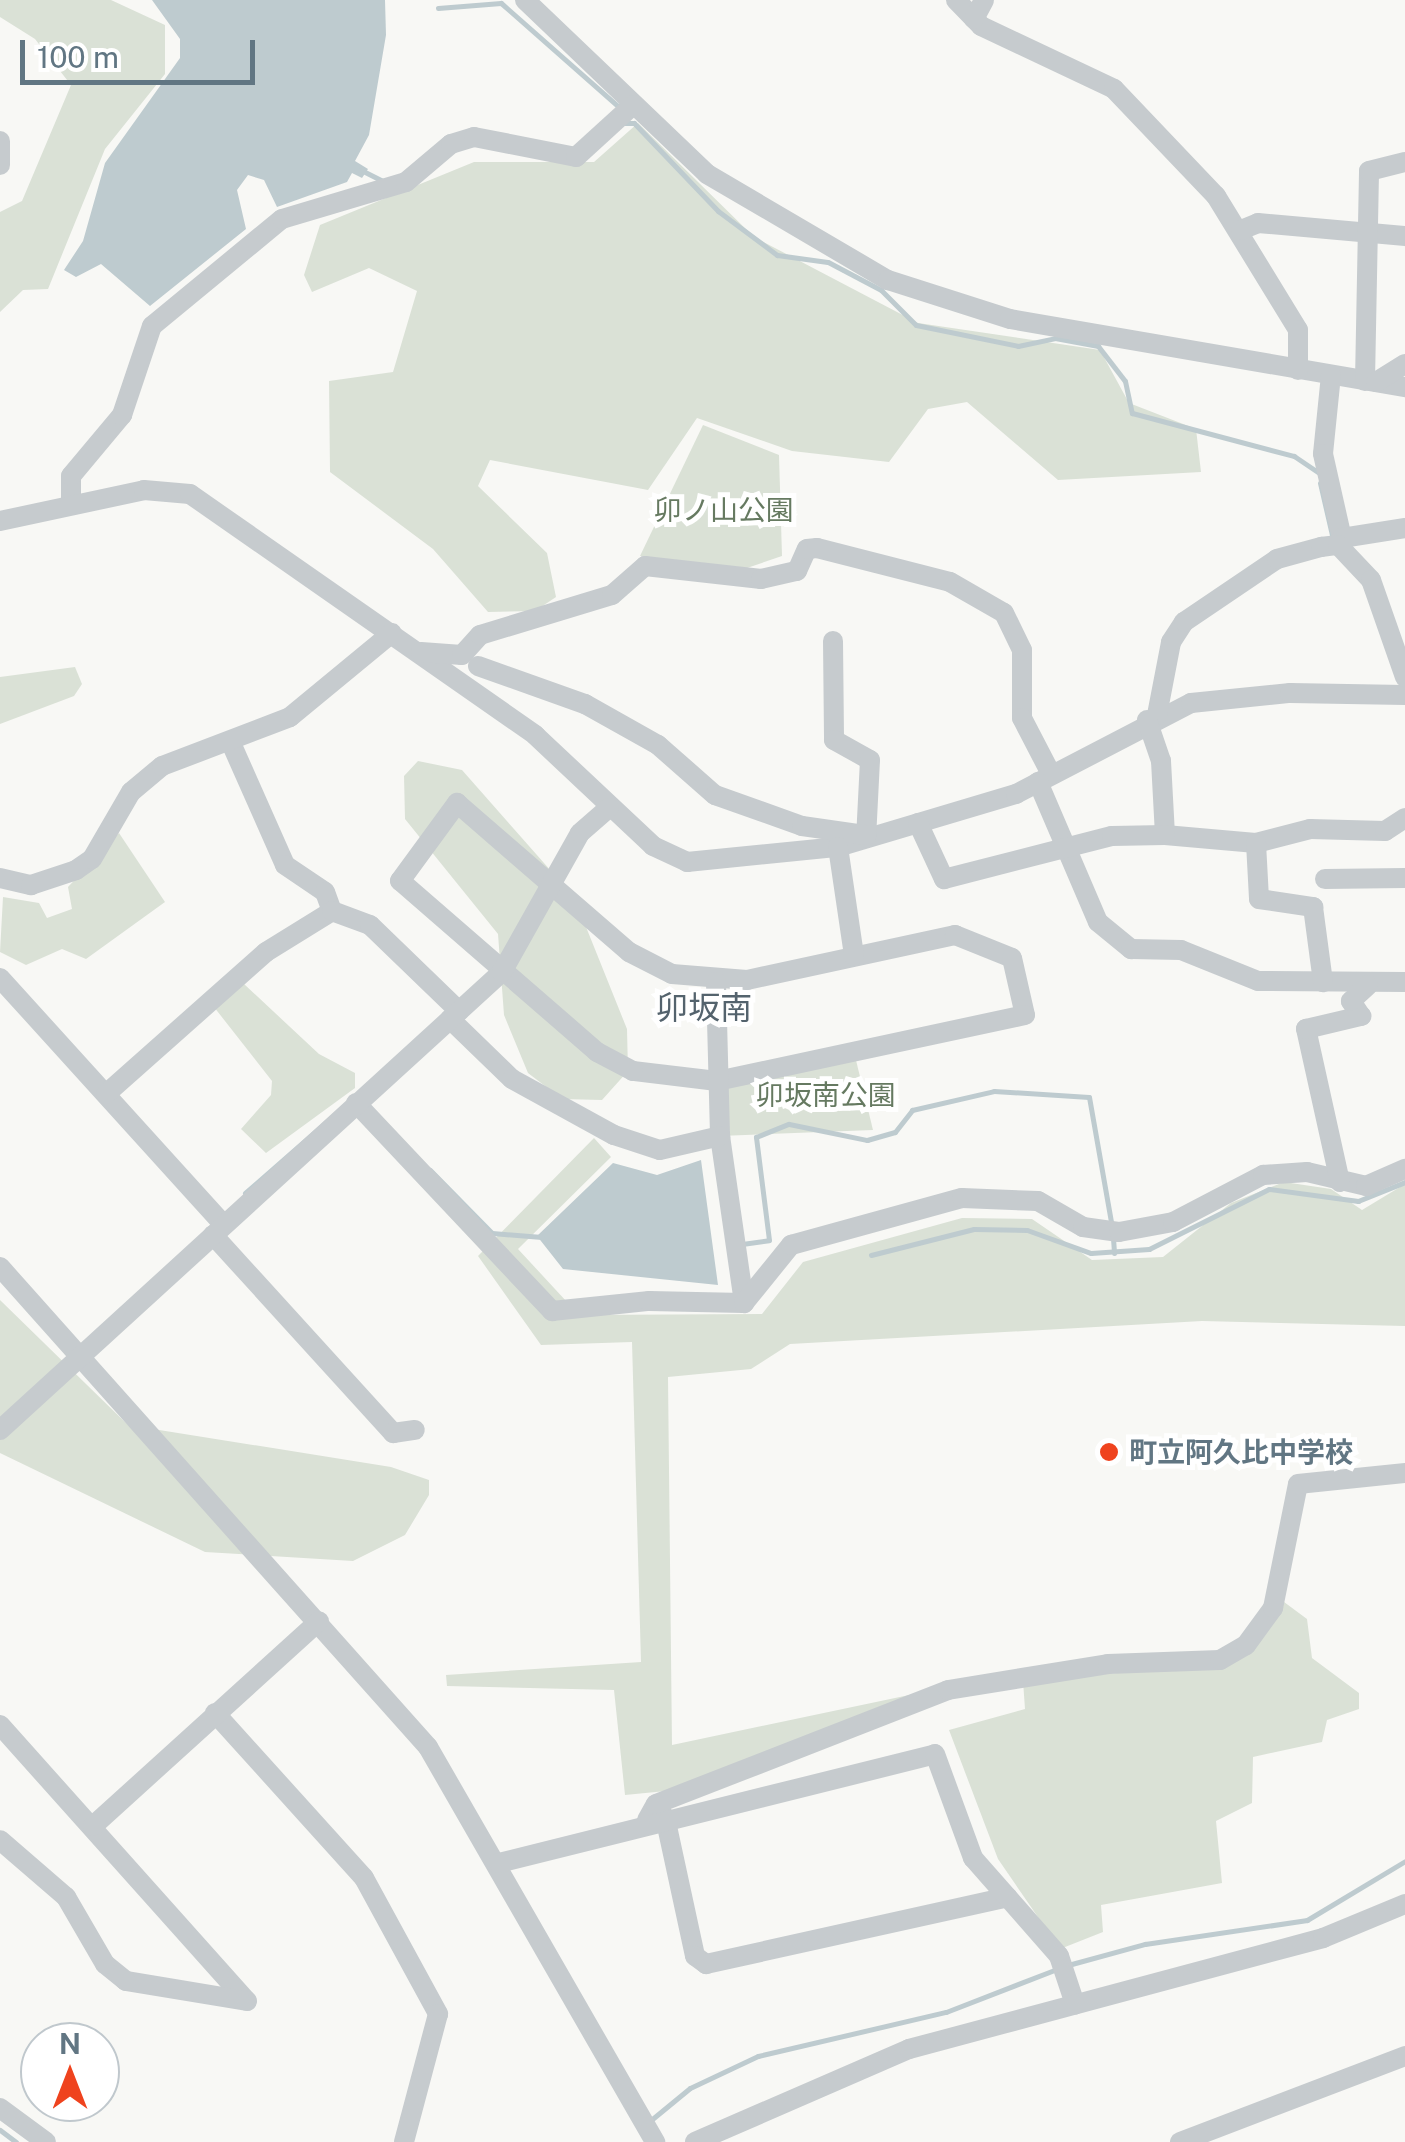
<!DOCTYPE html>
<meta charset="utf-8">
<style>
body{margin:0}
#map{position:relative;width:1405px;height:2142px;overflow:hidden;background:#f8f8f5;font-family:"Public Sans","Noto Sans JP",sans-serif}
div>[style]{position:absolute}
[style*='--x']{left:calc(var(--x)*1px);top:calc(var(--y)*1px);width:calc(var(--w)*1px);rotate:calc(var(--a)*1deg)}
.green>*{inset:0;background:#dae1d6}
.water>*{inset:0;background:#becbcf}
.stream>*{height:5px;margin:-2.5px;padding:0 2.5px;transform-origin:2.5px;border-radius:2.5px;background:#becbcf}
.minor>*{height:20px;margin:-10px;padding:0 10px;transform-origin:10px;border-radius:10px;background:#c6cbce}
.dots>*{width:28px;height:28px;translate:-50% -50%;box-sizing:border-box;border:5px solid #fff;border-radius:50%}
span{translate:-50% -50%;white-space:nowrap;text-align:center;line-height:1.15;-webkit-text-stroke:10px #fff;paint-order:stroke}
.park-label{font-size:28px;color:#667a61}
.poi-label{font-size:28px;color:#617683;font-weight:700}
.left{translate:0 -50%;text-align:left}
.quarter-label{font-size:32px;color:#54636d}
.north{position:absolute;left:20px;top:2022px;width:100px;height:100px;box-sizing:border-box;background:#fff;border:2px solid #c0c8cd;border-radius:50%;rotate:0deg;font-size:28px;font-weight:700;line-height:40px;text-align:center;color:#617683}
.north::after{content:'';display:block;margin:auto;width:35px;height:45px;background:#ef431e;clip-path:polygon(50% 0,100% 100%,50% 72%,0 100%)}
.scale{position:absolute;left:20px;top:40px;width:235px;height:45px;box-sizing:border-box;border:5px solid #617683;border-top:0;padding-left:12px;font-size:30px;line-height:35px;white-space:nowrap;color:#617683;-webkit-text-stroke:8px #fff;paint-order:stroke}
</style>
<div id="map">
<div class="green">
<i style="clip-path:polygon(0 0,111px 0,165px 25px,165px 74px,105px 149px,48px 289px,23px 290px,0 312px,0 212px,22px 201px,71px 85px,35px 39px,0 17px)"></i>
<i style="clip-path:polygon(638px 123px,754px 237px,918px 323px,1100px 350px,1129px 403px,1196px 429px,1201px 472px,1058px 480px,967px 402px,928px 409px,889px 462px,792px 451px,697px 418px,648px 490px,490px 460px,478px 486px,547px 553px,556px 597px,535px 611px,488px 612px,433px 549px,330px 472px,329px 381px,393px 372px,417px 291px,369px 268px,312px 292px,304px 275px,320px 225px,474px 162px,594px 162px)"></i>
<i style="clip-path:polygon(703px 425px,779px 455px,782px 556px,747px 568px,640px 556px)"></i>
<i style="clip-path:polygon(75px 667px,82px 684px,74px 696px,0 724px,0 677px)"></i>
<i style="clip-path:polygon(418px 761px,462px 770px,574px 897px,627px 1029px,628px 1071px,602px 1100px,562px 1099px,528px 1073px,504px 1015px,498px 934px,405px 819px,404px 776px)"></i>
<i style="clip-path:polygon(119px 833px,165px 902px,86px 959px,62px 949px,26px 965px,0 952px,3px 897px,39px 903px,47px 918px,72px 909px,68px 887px)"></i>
<i style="clip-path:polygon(244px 984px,319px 1054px,355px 1073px,355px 1088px,266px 1153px,241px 1129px,271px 1095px,272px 1081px,214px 1007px)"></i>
<i style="clip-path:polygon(854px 1052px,873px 1130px,720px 1136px,717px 1081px)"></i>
<i style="clip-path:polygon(594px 1138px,611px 1157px,518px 1249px,579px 1315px,762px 1314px,803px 1262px,962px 1218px,1032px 1219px,1092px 1260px,1163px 1257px,1231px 1203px,1284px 1182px,1331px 1189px,1362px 1210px,1405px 1184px,1405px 1326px,1202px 1321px,790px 1344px,751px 1369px,668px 1377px,672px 1745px,933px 1690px,676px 1790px,625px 1795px,614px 1690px,447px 1686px,446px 1675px,641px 1662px,632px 1342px,541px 1345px,478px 1256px)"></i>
<i style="clip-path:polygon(0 1300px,128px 1425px,391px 1467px,429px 1480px,429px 1495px,405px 1535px,353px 1561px,205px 1552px,0 1453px)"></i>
<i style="clip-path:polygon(1280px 1599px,1307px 1619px,1312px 1658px,1359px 1693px,1359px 1709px,1327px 1720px,1322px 1742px,1253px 1757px,1252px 1803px,1216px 1821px,1222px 1883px,1101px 1905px,1103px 1932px,1060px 1949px,998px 1859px,949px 1730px,1025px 1709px,1023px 1681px,1224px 1664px)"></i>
</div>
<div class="water">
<i style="clip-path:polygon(152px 0,385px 0,386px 35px,369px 135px,355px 161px,368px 169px,362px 178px,352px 173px,347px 182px,277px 207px,264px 180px,248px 175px,237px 190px,246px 229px,150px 306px,101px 264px,76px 277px,64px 270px,83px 241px,105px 163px,180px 58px,180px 39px)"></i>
<i style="clip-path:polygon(701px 1160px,718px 1285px,563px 1269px,537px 1236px,613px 1163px,657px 1175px)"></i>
</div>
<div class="stream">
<i style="--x:438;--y:8;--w:63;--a:-4.5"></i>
<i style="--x:501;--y:3;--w:157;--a:41.4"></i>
<i style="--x:624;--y:123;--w:10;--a:0"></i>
<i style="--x:634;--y:123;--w:122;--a:46.3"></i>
<i style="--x:718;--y:211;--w:74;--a:36.7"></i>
<i style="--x:777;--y:255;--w:51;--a:7.8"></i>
<i style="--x:828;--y:262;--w:60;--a:27.8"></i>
<i style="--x:881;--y:290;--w:49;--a:45"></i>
<i style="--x:916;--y:325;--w:104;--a:11.6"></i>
<i style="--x:1018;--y:346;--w:38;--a:-12"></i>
<i style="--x:1055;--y:338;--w:44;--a:10.5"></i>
<i style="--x:1098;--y:346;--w:44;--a:52.4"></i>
<i style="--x:1125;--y:381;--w:33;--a:78"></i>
<i style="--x:1132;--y:413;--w:168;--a:14.9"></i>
<i style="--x:1294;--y:456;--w:29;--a:34"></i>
<i style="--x:361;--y:170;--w:25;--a:27"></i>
<i style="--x:1320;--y:483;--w:53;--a:77"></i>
<i style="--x:430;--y:1170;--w:88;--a:45.5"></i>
<i style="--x:492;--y:1233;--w:50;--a:4.6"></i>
<i style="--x:245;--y:1193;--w:150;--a:-41.2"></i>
<i style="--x:1113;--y:1238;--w:15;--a:86"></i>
<i style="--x:742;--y:1244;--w:27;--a:-8"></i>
<i style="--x:769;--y:1240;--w:104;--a:-97.2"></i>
<i style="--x:756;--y:1137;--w:35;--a:-22"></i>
<i style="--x:789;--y:1124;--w:80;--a:11.6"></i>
<i style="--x:867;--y:1140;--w:29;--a:-16"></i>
<i style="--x:895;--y:1132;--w:28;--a:-52"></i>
<i style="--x:912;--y:1110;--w:84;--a:-13"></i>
<i style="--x:994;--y:1091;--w:95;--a:3.6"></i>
<i style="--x:1089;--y:1097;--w:132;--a:80"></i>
<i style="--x:871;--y:1255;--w:106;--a:-14.2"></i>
<i style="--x:974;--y:1229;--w:53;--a:1.1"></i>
<i style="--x:1027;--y:1230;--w:68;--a:19.8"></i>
<i style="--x:1091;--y:1253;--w:58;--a:-3.9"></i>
<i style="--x:1149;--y:1249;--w:134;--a:-26.6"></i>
<i style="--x:1269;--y:1189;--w:90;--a:7.7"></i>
<i style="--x:1358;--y:1201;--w:51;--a:-22"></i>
<i style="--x:1068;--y:1965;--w:80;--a:-15.3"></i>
<i style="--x:1145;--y:1944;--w:164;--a:-8.4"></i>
<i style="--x:1307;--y:1920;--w:114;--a:-31"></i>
<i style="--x:651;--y:2120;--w:50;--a:-39.4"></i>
<i style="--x:690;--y:2088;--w:75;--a:-25.2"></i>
<i style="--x:758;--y:2056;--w:193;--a:-13.2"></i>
<i style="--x:946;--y:2012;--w:119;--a:-21.2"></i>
<i style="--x:0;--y:2130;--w:20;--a:37"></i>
</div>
<div class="minor">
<i style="--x:525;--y:0;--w:252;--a:43.7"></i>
<i style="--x:707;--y:174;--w:210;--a:30.4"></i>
<i style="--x:888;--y:280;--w:128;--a:17.7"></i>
<i style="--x:1010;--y:319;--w:401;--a:9.8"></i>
<i style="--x:956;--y:0;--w:36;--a:46"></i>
<i style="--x:981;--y:26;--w:147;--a:25.3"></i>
<i style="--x:1114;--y:89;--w:148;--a:46.4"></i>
<i style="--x:1216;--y:196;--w:157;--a:58.5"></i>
<i style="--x:1298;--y:330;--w:40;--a:90"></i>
<i style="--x:974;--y:19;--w:21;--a:-62"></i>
<i style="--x:0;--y:141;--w:24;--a:90"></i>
<i style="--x:1241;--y:230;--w:18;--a:-22"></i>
<i style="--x:1258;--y:223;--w:148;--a:5.1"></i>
<i style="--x:1331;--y:375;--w:79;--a:95.8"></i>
<i style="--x:1323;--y:454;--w:86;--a:77.3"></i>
<i style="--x:1365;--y:381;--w:210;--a:-88.9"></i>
<i style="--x:1369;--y:171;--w:37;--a:-14"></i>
<i style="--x:1376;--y:382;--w:34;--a:-32"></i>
<i style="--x:71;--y:505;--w:29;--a:-90"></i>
<i style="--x:71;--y:476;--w:80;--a:-50.1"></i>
<i style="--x:122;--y:415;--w:94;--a:-71.4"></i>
<i style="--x:152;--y:326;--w:168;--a:-39.5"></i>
<i style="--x:282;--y:219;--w:129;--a:-16.6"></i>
<i style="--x:406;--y:182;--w:59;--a:-40.2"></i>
<i style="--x:451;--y:144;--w:24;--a:-17"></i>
<i style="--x:474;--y:137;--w:104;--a:11.1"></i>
<i style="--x:576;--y:157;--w:77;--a:-42.4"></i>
<i style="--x:0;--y:521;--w:147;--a:-12.1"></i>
<i style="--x:144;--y:490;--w:46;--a:5"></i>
<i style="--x:190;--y:494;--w:421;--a:34.9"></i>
<i style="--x:535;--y:735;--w:162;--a:43.2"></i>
<i style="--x:653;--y:846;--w:38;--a:25"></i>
<i style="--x:687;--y:862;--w:152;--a:-5.7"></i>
<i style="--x:838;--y:847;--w:186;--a:-16.6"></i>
<i style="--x:1016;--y:794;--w:197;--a:-27.5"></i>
<i style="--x:1191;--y:703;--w:100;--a:-5.8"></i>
<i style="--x:1290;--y:693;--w:115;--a:1"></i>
<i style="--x:1338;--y:545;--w:8;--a:-60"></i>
<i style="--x:1342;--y:538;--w:64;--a:-9"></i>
<i style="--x:833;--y:641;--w:99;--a:89.4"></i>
<i style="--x:834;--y:740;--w:41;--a:29.1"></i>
<i style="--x:870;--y:760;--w:78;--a:92.9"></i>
<i style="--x:421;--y:652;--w:41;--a:4.2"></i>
<i style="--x:462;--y:655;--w:27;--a:-48"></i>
<i style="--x:480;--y:635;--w:138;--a:-16.9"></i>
<i style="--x:612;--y:595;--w:44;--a:-41.3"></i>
<i style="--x:645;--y:566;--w:117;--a:6.4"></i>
<i style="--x:761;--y:579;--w:37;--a:-13"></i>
<i style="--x:797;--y:571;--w:24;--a:-66"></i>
<i style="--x:807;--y:549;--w:10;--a:-6"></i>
<i style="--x:817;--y:548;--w:137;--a:14.3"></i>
<i style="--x:950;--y:582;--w:62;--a:29.9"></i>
<i style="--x:1004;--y:613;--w:41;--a:64.1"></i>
<i style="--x:1022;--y:650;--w:68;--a:90"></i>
<i style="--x:1022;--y:718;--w:63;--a:62.6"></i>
<i style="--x:478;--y:666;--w:114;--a:19.6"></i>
<i style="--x:585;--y:704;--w:84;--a:29.3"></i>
<i style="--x:658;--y:745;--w:76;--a:41.3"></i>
<i style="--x:715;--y:795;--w:92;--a:19.6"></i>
<i style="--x:802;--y:826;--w:65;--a:8"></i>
<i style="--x:1157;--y:715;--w:74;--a:-79.1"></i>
<i style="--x:1171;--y:642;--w:24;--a:-57"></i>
<i style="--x:1184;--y:622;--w:112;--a:-34.1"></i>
<i style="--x:1277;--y:559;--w:46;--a:-15.3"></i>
<i style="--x:1321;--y:547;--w:17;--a:-7"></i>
<i style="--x:1338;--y:545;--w:48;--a:46.7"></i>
<i style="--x:1371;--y:580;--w:103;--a:70.7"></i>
<i style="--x:1147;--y:720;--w:43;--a:71.1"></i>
<i style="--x:1161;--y:761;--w:74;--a:86.9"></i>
<i style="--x:1165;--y:835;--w:91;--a:5"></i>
<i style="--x:1256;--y:843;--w:56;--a:-14.5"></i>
<i style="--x:1310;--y:829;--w:75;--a:1.5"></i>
<i style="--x:1385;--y:831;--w:24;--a:-33"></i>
<i style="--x:231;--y:743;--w:133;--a:66.1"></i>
<i style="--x:285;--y:865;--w:48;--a:34"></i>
<i style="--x:325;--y:892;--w:20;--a:70"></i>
<i style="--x:1038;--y:782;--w:152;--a:66.8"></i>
<i style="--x:1098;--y:922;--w:43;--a:39.3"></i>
<i style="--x:1131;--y:949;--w:50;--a:1.1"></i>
<i style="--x:1181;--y:950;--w:83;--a:21.9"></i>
<i style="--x:1258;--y:981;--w:147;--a:0.4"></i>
<i style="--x:457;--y:803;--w:228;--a:40.9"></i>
<i style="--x:629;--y:952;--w:48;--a:27.1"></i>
<i style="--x:672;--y:974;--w:75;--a:4.6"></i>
<i style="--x:747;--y:980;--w:213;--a:-12.2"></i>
<i style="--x:955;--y:935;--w:61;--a:22"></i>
<i style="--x:1012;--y:958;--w:58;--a:77.2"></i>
<i style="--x:1025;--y:1015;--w:315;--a:167.9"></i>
<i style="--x:717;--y:1081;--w:85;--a:-173.2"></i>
<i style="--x:633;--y:1071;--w:41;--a:-152.2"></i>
<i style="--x:597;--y:1052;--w:261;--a:-139"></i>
<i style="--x:400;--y:881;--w:97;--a:-53.8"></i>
<i style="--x:918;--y:823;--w:62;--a:65.1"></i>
<i style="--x:944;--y:879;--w:173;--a:-14.4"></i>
<i style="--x:1112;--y:836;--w:53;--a:-1.1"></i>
<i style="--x:1256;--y:843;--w:56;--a:86.9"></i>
<i style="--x:1259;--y:899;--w:55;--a:8.4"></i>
<i style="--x:1313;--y:907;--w:76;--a:82.4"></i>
<i style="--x:838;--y:847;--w:110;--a:81.6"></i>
<i style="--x:0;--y:878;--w:32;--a:13"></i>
<i style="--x:31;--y:885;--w:47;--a:-18.4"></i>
<i style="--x:76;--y:870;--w:19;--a:-35"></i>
<i style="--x:92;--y:859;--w:78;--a:-59.8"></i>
<i style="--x:131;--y:792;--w:40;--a:-40"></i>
<i style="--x:162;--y:766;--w:137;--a:-20.9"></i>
<i style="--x:290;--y:717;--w:132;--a:-39.5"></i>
<i style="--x:1325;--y:879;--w:80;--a:-0.7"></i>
<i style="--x:0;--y:978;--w:333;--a:47.8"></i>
<i style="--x:716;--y:982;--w:154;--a:88.5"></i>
<i style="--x:720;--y:1136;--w:169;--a:81.8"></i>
<i style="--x:450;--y:1019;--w:86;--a:44.1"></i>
<i style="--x:512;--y:1079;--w:116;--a:28.8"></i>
<i style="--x:614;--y:1135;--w:48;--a:18.1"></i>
<i style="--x:660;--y:1150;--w:62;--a:-13.1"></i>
<i style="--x:106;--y:1094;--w:214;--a:-41.6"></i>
<i style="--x:266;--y:952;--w:78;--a:-31.8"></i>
<i style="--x:332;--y:911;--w:40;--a:20.2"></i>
<i style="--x:370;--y:925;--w:124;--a:44"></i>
<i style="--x:356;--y:1103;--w:286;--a:46.7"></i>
<i style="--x:552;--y:1311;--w:98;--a:-5.9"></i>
<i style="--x:649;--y:1301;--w:95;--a:1.2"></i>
<i style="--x:744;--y:1303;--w:75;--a:-51"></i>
<i style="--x:791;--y:1245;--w:177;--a:-15.4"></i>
<i style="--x:962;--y:1198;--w:76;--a:2.3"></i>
<i style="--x:1038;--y:1201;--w:52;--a:30"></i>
<i style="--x:1083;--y:1227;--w:36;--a:8"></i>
<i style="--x:1119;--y:1232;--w:55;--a:-10.5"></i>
<i style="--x:1173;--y:1222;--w:102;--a:-27.6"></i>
<i style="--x:1263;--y:1175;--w:44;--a:-3.9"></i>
<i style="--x:1307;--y:1172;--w:61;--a:13.3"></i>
<i style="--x:1366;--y:1186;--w:43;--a:-23.6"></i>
<i style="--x:1340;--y:1182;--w:157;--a:-102.5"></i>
<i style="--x:1306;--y:1029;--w:57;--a:-13.3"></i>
<i style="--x:1361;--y:1016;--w:18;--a:-124"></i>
<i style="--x:1351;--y:1001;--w:23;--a:-43"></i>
<i style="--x:213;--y:1235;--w:268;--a:47.7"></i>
<i style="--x:393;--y:1433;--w:22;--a:-8"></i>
<i style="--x:0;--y:1267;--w:643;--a:48.28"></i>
<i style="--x:428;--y:1747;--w:456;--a:60.1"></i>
<i style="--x:0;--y:1430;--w:680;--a:-42.38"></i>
<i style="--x:502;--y:972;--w:159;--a:-60.7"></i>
<i style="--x:580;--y:833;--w:38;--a:-41"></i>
<i style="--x:215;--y:1713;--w:222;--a:47.9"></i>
<i style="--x:364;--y:1878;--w:155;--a:61.4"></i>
<i style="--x:438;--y:2014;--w:132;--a:104.9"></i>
<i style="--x:0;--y:1725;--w:370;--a:48.2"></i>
<i style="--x:247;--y:2001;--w:123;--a:-170.6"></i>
<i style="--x:126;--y:1981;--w:27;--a:-141"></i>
<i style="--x:105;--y:1964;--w:78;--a:-120.2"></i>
<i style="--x:66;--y:1897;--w:87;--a:-139.2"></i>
<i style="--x:665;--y:1817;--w:142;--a:77.8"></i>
<i style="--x:695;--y:1956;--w:14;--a:36"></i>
<i style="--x:706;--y:1964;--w:309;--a:-12.5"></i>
<i style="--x:647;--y:1820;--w:18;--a:-61"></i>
<i style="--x:656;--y:1804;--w:313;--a:-21.3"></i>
<i style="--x:948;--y:1690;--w:162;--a:-9.2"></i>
<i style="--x:1108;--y:1664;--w:112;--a:-2"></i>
<i style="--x:1220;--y:1660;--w:30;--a:-30"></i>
<i style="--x:1246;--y:1645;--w:46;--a:-53.9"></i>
<i style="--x:1273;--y:1608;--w:126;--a:-78.6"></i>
<i style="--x:1298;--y:1484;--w:108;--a:-5.9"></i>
<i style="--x:93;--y:1826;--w:305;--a:-42.2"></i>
<i style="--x:499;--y:1863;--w:449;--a:-14"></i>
<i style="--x:935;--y:1754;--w:111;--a:69.9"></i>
<i style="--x:973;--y:1858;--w:130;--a:48.7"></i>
<i style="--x:1059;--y:1956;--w:51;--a:71.6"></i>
<i style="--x:0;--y:2108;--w:57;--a:36.5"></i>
<i style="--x:695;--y:2142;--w:233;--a:-23.5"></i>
<i style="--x:909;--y:2049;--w:429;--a:-15"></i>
<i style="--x:1323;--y:1938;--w:89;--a:-22.5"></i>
<i style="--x:1180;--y:2142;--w:241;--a:-20.9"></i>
</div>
<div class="dots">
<i style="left:1109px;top:1452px;background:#ef431e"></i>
</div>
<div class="park-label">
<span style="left:724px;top:510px">卯ノ山公園</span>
<span style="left:826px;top:1095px">卯坂南公園</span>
</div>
<div class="poi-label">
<span class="left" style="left:1129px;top:1452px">町立阿久比中学校</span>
</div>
<div class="quarter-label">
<span style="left:704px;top:1008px">卯坂南</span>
</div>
<div class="north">N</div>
<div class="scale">100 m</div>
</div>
